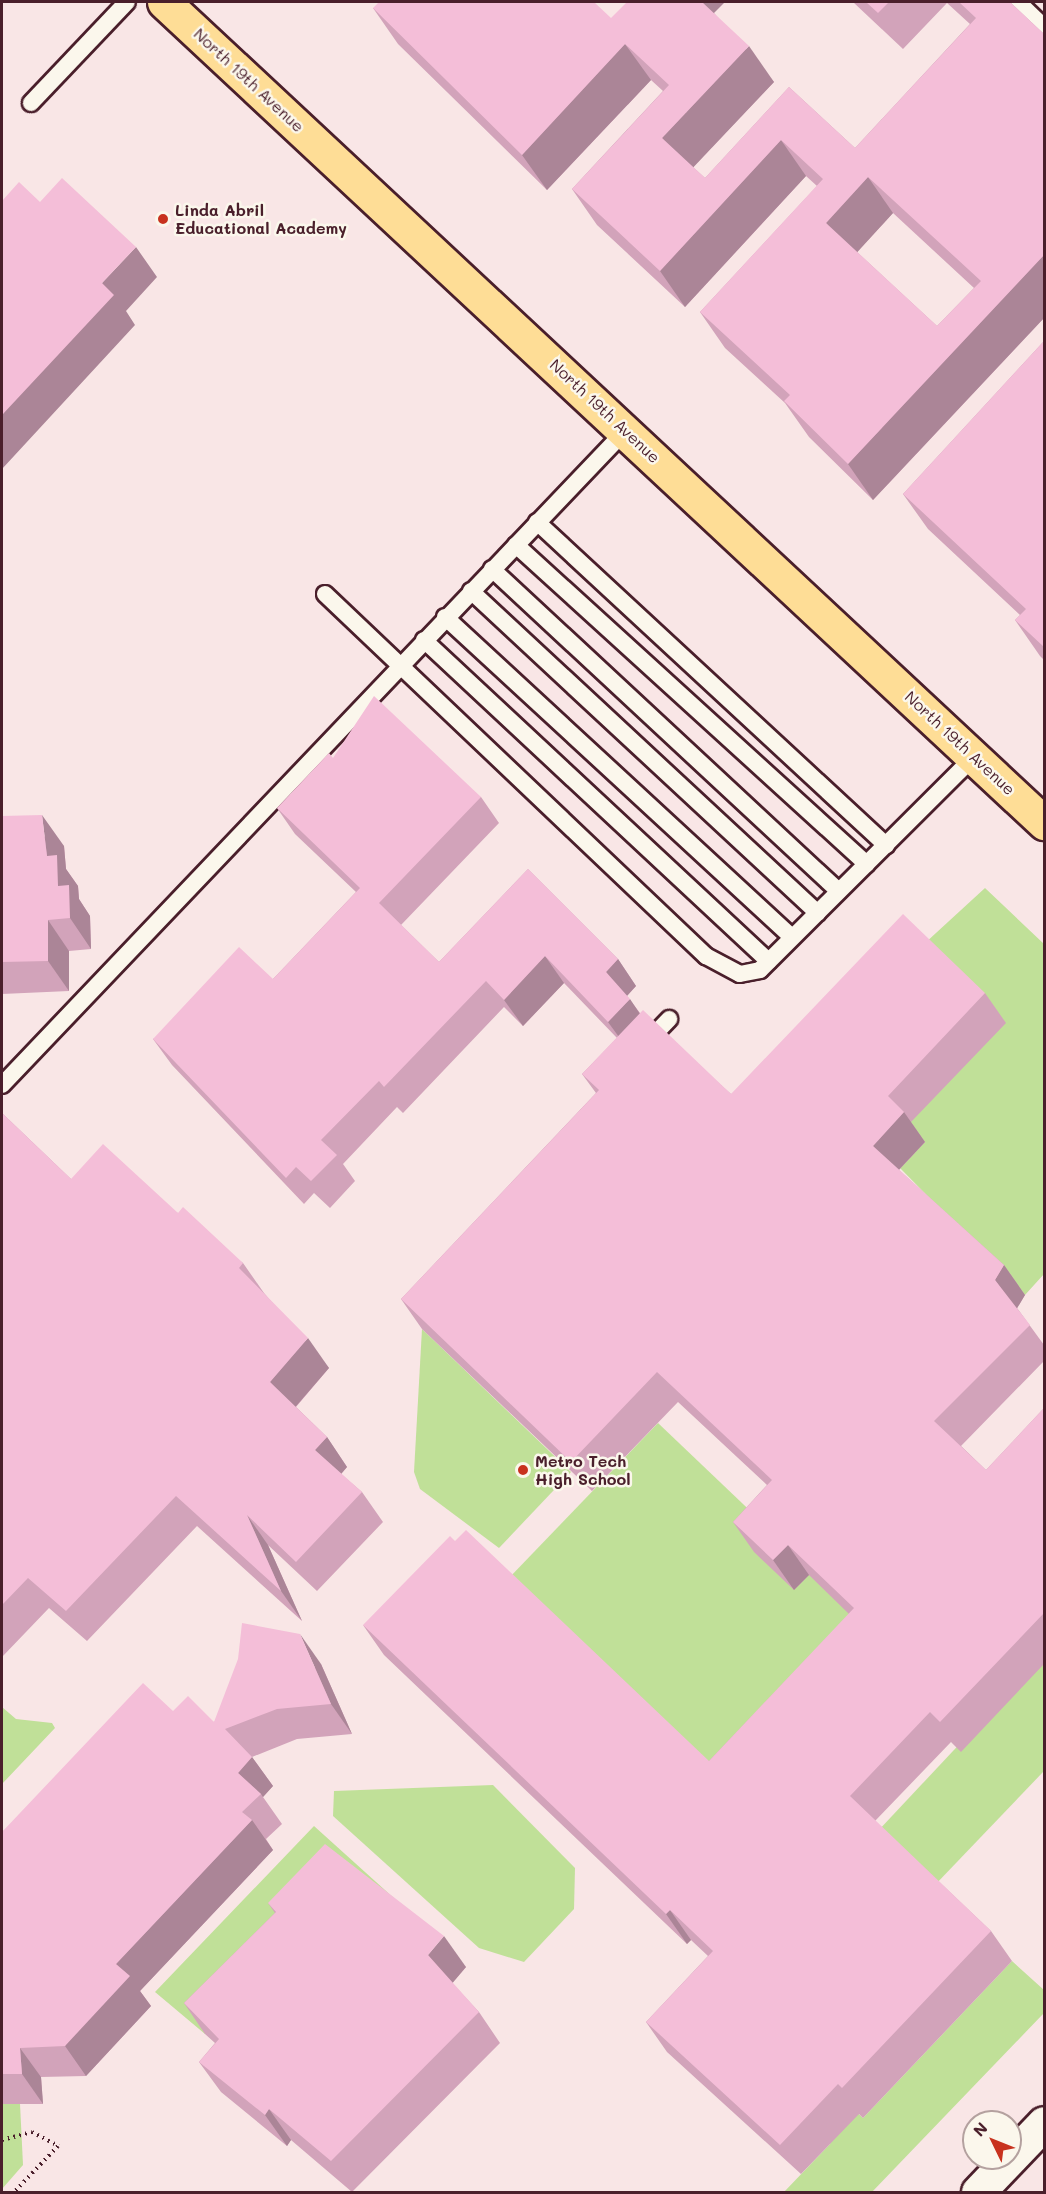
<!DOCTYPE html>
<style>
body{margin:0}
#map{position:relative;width:1046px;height:2194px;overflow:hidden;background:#f9e6e6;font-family:Mali,sans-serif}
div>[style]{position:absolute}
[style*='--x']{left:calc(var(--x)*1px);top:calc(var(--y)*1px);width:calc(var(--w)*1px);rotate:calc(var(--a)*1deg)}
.green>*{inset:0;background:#c0e098}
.path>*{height:4px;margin-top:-2px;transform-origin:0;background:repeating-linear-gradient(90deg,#4a1f2b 0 1.5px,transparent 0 6px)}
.roads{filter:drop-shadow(2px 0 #4a1f2b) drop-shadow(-2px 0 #4a1f2b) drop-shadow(0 2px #4a1f2b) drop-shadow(0 -2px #4a1f2b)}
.service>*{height:16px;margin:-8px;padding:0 8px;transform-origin:8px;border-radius:8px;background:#fbf7ec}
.secondary>*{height:33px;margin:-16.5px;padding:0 16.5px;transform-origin:16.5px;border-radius:16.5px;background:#fbf7ec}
.primary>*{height:33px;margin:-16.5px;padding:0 16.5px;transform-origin:16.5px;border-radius:16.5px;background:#fedd96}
.wall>*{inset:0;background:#d2a3ba}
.shaded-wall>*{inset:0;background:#ab8597}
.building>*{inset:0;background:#f4bed8}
.dots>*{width:16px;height:16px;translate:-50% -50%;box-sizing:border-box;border:3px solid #fbf7ec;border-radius:50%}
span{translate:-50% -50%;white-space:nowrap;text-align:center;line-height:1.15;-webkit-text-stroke:5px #fbf7ec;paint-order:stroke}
.street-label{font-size:16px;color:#4a1f2b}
.poi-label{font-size:16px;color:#4a1f2b;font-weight:700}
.left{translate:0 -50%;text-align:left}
.frame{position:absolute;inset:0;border:3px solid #4a1f2b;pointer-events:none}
.north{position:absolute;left:962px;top:2110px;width:60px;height:60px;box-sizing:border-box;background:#fbf7ec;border:2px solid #b4a19f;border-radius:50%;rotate:313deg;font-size:16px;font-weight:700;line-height:24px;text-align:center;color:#4a1f2b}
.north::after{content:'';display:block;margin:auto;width:21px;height:27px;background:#c8321e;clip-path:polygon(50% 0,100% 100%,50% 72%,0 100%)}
</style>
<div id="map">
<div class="green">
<i style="clip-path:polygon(985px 888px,1044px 944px,1044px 1274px,1025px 1295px,900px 1168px,925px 1142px,908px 1125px,924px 944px)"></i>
<i style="clip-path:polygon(422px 1329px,571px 1472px,499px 1548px,420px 1489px,414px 1472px)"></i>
<i style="clip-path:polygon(658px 1423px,853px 1609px,730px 1791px,508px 1579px)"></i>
<i style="clip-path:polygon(1044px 1654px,1044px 1771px,934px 1886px,877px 1832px)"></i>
<i style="clip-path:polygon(2px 1707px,16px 1719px,52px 1723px,55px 1728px,2px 1784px)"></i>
<i style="clip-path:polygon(493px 1785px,575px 1868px,574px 1909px,524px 1962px,479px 1948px,333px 1816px,334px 1791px)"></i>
<i style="clip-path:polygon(314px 1826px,396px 1900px,244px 1994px,205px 2034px,155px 1992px)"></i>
<i style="clip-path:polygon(1012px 1961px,1044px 1990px,1044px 2013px,872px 2192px,784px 2192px,830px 2144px,843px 2099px,863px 2118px)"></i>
<i style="clip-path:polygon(2px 2104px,20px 2104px,23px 2165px,2px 2189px)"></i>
</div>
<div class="path">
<i style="--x:2;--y:2140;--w:31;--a:-15"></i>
<i style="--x:32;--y:2132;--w:30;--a:28"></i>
<i style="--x:58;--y:2146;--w:64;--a:133.7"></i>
</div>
<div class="roads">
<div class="service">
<i style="--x:1018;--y:2;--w:36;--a:44"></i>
<i style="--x:31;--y:103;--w:139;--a:-46.5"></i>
<i style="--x:537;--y:522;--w:476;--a:42.8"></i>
<i style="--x:516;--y:545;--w:474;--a:42.3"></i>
<i style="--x:492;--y:569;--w:473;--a:42.9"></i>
<i style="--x:471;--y:591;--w:473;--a:42.9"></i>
<i style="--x:325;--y:594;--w:526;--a:43.54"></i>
<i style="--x:706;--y:956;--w:38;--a:28"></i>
<i style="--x:740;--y:974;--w:20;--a:-11"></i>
<i style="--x:760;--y:970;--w:303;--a:-44.9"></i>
<i style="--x:445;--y:617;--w:472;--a:42.7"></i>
<i style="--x:424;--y:640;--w:471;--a:43"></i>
<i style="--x:647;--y:1042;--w:32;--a:-46"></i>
<i style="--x:2;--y:1085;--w:905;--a:-46.39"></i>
</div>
<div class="secondary">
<i style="--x:978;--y:2192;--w:95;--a:-46.3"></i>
</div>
<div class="primary">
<i style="--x:164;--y:2;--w:1204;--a:43.01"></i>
</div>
</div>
<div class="wall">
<i style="clip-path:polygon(evenodd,853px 2px,1010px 2px,1044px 34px,1044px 318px,873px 500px,809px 437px,785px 403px,725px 348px,700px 312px,817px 186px,806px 176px,685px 307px,597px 225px,572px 189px,663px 91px,651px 80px,547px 190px,398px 44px,373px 8px,611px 18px,714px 13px,774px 82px,693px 167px,705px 178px,789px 87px,855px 148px,970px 24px,947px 3px,903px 49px,853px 2px,893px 213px,974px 288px,937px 326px,857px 252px,893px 213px)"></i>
<i style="clip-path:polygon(1044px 341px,1044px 660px,1040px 656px,1015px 620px,1020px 615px,928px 529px,903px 494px)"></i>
<i style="clip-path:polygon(333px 758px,481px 797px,499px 823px,401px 925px,439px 962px,528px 869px,618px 959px,636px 986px,627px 996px,640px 1013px,731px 1094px,985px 993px,1006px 1023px,911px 1122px,925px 1142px,899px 1170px,1004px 1265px,1025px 1295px,1017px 1308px,1044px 1345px,1044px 1361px,961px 1446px,986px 1470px,1044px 1408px,1044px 1664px,961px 1752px,951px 1742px,875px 1821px,991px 1931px,1012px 1961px,863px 2118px,859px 2114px,801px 2174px,667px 2052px,646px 2022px,708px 1956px,691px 1940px,687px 1944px,384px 1655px,363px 1625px,709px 1761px,849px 1614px,809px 1575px,794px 1590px,754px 1552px,733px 1522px,767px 1485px,678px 1402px,592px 1491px,422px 1329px,401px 1299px,596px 1093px,582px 1074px,617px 1038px,564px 983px,523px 1026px,504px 1007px,403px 1113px,397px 1107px,343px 1164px,355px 1181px,330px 1208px,314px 1193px,304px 1204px,172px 1065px,153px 1039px,273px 979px,356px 892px,295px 834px,277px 808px)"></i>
<i style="clip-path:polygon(2px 816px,64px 846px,66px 869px,78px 886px,79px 899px,90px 916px,91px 949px,69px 951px,69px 991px,2px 994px)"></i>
<i style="clip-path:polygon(2px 1113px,71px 1179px,178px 1213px,243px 1263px,264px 1293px,329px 1368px,296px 1407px,327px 1437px,347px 1467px,341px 1474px,362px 1492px,383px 1522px,317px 1591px,268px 1545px,302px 1621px,197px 1526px,87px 1641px,49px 1608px,2px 1657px)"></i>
<i style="clip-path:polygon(321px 1664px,352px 1734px,297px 1739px,252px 1757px,273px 1786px,263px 1797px,282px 1824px,266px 1839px,273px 1850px,140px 1991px,151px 2006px,86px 2076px,41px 2077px,43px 2104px,2px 2104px,2px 1832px,173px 1711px,214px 1722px)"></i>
<i style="clip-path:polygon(268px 1903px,466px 1967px,452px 1983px,479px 2012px,500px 2043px,352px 2192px,291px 2140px,287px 2146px,221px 2092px,199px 2062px,215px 2043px,205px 2034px,184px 2003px,275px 1913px)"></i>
</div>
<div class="shaded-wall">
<i style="clip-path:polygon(695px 2px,725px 2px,708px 19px)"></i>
<i style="clip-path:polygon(625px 44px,651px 80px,547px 190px,522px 155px)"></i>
<i style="clip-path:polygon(749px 46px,774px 82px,687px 174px,662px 138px)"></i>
<i style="clip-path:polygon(781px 140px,806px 176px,685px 307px,660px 271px)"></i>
<i style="clip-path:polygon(868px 177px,893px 213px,851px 259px,826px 223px)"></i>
<i style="clip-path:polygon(136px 247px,157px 277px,126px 311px,135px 325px,2px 469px,2px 415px,102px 283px)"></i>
<i style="clip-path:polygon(1044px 255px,1044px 318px,873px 500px,848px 464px)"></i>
<i style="clip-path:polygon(42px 815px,64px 846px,66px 869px,78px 886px,79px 899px,90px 916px,91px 949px,70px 918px,58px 886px,47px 856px)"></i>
<i style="clip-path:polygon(48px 920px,69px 951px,69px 991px,48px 961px)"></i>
<i style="clip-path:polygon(545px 956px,564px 983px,523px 1026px,504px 1000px)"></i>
<i style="clip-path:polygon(618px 959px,636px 986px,625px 998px,606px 972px)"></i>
<i style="clip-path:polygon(630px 999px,648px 1026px,627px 1048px,608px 1022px)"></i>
<i style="clip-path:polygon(904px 1112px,925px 1142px,894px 1175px,873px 1146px)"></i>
<i style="clip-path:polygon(1004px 1265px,1025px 1295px,1016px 1310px,995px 1280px)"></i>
<i style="clip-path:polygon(308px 1338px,329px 1368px,291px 1412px,270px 1382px)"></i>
<i style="clip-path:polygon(327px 1437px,347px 1467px,336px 1480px,315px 1450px)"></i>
<i style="clip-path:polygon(247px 1515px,268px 1545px,302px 1621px,281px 1591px)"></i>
<i style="clip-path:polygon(788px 1545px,809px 1575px,794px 1590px,773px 1560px)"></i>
<i style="clip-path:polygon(300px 1634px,321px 1664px,352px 1734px,331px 1704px)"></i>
<i style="clip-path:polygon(252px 1757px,273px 1786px,263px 1797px,261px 1794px,238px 1773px)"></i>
<i style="clip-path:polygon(252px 1820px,273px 1850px,140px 1991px,151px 2006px,86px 2076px,65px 2046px,116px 1964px)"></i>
<i style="clip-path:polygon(670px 1910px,691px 1940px,687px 1944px,666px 1914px)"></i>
<i style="clip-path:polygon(444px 1936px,466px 1967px,450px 1986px,428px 1955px)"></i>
<i style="clip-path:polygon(20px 2048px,41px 2077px,43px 2104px,22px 2074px)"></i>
<i style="clip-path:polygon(269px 2109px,291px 2140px,287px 2146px,265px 2115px)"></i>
</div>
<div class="building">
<i style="clip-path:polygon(evenodd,379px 2px,594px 2px,611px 18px,627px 2px,702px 2px,749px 46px,662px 138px,705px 178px,789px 87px,855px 148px,976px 18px,959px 2px,1010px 2px,1044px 34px,1044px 255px,848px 464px,784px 401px,790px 395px,700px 312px,823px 179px,781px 140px,660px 271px,572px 189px,669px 85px,625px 44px,522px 155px,373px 8px,379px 2px,868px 177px,981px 281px,937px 326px,826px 223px,868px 177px)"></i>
<i style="clip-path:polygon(866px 2px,889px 2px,878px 13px)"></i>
<i style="clip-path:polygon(62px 178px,136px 247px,102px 283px,114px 295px,2px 415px,2px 201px,19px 182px,40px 202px)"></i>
<i style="clip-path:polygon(1044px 341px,1044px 647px,1015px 620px,1026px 609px,903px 494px)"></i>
<i style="clip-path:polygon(374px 696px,481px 797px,379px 903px,439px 962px,528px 869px,618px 959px,606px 972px,630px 999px,608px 1022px,545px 956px,504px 1000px,486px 981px,384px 1087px,379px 1081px,321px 1140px,337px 1155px,311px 1181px,296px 1167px,286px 1178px,153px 1039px,239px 947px,273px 979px,360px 888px,277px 808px,329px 753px,333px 758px)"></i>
<i style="clip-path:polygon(42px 815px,47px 856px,57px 855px,58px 886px,69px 885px,70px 918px,48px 920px,48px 961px,2px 962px,2px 816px)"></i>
<i style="clip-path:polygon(903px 914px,985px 993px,888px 1096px,904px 1112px,873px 1146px,1004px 1265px,995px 1280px,1030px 1325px,934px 1421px,986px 1470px,1044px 1408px,1044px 1613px,940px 1722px,930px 1712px,850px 1796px,991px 1931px,842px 2088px,838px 2084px,780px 2145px,646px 2022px,713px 1951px,670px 1910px,666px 1914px,363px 1625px,450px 1536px,455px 1541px,466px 1530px,709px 1761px,854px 1608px,788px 1545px,773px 1560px,733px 1522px,772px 1480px,657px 1372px,571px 1462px,401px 1299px,599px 1090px,582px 1074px,643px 1010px,731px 1094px)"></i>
<i style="clip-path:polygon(2px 1113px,71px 1179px,103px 1144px,178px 1213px,183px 1207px,243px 1263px,239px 1268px,308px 1338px,270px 1382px,327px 1437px,315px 1450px,362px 1492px,296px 1562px,247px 1515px,281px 1591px,176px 1496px,66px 1611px,28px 1578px,2px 1605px)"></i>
<i style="clip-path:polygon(242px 1623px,300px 1634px,331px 1704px,277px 1709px,225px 1729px,252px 1757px,238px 1773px,261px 1794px,242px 1812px,252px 1820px,116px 1964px,130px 1976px,65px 2046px,20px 2048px,22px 2074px,2px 2074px,2px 1832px,143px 1683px,173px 1711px,188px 1696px,214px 1722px,238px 1659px)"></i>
<i style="clip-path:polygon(325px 1844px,444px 1936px,428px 1955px,479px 2012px,331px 2161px,269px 2109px,265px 2115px,199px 2062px,219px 2039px,184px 2003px,276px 1912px,268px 1903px)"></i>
</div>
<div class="dots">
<i style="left:163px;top:219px;background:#c8321e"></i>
<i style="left:523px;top:1470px;background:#c8321e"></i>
</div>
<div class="street-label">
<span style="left:249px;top:80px;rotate:43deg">North 19th Avenue</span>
<span style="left:605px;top:411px;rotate:43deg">North 19th Avenue</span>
<span style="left:960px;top:743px;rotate:43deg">North 19th Avenue</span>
</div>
<div class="poi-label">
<span class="left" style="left:175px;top:219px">Linda Abril<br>Educational Academy</span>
<span class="left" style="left:535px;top:1470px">Metro Tech<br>High School</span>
</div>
<div class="frame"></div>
<div class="north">N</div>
</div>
